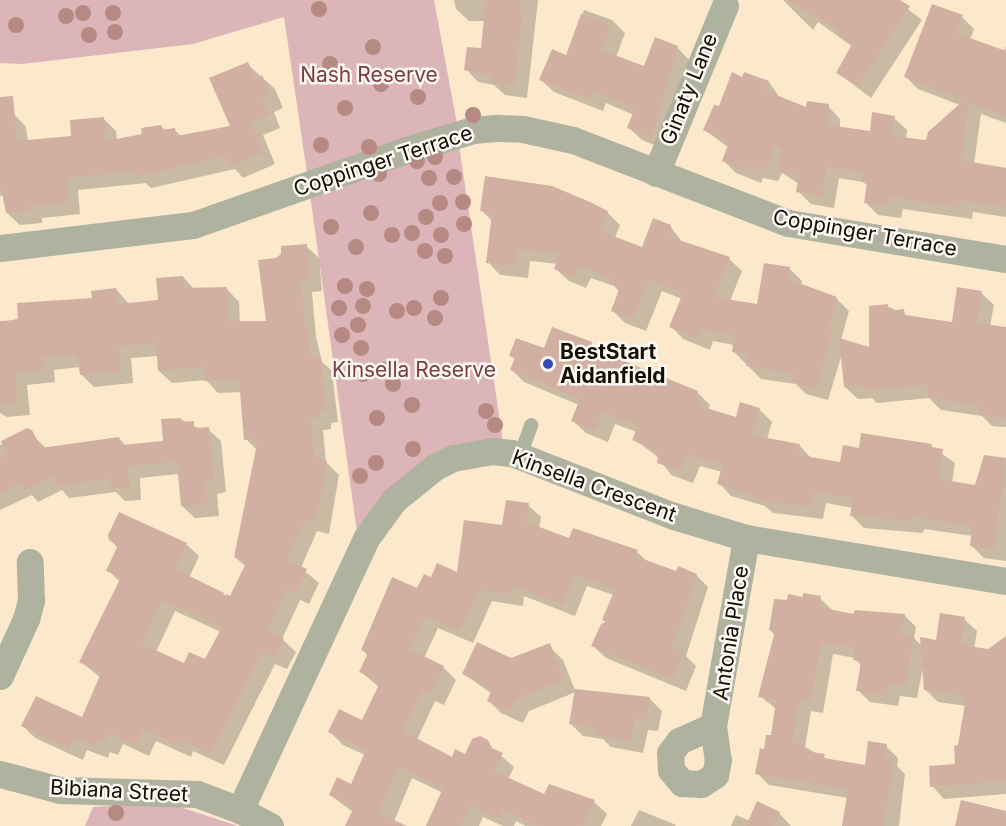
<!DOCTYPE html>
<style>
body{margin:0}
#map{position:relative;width:1006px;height:826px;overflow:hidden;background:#fce9cc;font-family:Inter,sans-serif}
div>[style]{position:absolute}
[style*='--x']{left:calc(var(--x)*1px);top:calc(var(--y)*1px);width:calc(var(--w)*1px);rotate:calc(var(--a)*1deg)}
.green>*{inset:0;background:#dcb5b9}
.shadow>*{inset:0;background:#0003}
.building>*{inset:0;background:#d1b0a2}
.lane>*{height:14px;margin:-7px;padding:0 7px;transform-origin:7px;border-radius:7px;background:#afb29f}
.street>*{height:27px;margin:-13.5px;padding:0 13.5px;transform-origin:13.5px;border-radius:13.5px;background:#afb29f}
.trees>*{width:16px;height:16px;margin:-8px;border-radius:50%;background:#b68a83}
.dots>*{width:16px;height:16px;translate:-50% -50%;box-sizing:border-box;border:3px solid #fcf8f2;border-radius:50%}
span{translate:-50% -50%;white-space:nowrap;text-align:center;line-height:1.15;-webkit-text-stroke:5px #fcf8f2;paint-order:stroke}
.park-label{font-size:21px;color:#7c3c47}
.street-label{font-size:21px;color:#140e05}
.poi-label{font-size:21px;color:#140e05;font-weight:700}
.left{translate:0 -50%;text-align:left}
</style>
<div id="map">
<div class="green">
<i style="clip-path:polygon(0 0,434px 0,457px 124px,307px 173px,284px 17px,193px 44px,22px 64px,0 63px)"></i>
<i style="clip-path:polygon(459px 145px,503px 442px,486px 441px,357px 532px,310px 195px)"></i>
<i style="clip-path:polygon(133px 804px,180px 807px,238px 826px,85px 826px,93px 807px)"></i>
</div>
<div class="shadow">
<i style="clip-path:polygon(454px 0,538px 0,527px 98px,505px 95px,494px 85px,478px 82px,466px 69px,482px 50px,485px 21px,469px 21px,456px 9px)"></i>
<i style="clip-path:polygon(783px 0,896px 0,922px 20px,871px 98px,838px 73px,853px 47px,818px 22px,813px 30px)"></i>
<i style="clip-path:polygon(584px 10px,612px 20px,625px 33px,616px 57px,644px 68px,677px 47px,689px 60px,664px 149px,642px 140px,629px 128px,634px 115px,606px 103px,603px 111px,554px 92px,541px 80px,567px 57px)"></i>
<i style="clip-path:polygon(962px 17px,974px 29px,970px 40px,1004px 52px,1006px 46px,1006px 123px,981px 114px,974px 164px,1006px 169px,1006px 217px,973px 212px,972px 219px,903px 209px,901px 218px,878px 215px,866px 203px,868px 186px,863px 182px,839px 178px,834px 208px,811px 204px,798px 191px,799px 184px,782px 173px,778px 181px,763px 178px,761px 183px,736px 173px,724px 161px,729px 148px,705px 130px,745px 74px,769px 82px,780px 98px,807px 109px,828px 106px,840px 119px,840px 128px,871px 133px,894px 118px,907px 130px,906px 139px,928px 141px,960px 105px,918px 89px,906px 77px)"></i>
<i style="clip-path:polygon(247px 64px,275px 89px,283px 108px,274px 112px,280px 128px,263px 135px,275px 164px,243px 178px,235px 169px,151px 188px,146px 183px,78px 190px,80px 214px,42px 218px,42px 223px,20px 225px,7px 213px,5px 195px,0 196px,0 116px,14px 114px,26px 127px,28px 142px,73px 138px,104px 119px,116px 131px,117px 140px,144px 135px,161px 126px,166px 131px,174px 129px,182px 137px,232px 127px)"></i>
<i style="clip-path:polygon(482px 211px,607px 212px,620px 225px,615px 238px,643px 249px,670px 226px,683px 243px,729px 259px,742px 271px,730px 301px,759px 306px,789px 268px,802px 281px,801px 286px,837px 299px,849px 311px,841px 340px,871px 349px,887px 306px,910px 317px,953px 324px,981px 293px,994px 305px,990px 326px,1006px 328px,1006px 427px,992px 426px,982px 416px,941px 410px,929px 398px,877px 403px,872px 398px,858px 399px,845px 387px,842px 354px,828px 400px,806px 394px,796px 384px,761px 379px,733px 351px,734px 345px,713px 341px,710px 350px,683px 339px,671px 326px,682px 299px,662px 291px,646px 331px,625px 323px,613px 311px,620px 292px,614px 286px,591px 278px,586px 288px,569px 281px,556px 269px,558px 264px,530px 261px,528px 278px,500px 275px,488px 262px,493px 222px)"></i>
<i style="clip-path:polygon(evenodd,306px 246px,319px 258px,322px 291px,312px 292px,316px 337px,322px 362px,332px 371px,338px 422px,331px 423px,331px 429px,323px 430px,326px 462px,339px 475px,329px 534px,317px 531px,301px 568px,319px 583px,309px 604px,300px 600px,282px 639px,296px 652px,287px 669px,275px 664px,224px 765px,193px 751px,191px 757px,156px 741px,149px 756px,123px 744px,118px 755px,110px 752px,108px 758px,87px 750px,83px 760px,35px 738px,23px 726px,83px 719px,101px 678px,81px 662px,121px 583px,108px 570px,118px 548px,110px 540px,186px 544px,199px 556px,189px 578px,231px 598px,246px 567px,235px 557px,257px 450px,246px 439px,242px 392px,218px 393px,206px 380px,172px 383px,159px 371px,158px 356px,131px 358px,133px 383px,94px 387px,81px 374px,80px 367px,54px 370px,55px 382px,27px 385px,30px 415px,7px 417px,0 413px,0 323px,94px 300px,116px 289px,129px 304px,160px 301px,183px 277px,195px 290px,227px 289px,239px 302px,240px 323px,268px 323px,277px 259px,306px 246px,175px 611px,221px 632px,206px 661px,185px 665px,156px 652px,175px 611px)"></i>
<i style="clip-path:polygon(591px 343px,601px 354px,697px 392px,710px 405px,708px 410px,737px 419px,759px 409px,772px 422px,767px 439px,799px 445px,812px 459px,842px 463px,860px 449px,931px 446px,955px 463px,952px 483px,976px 487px,985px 457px,1006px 460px,1006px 561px,984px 558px,971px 545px,973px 536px,924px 529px,923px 533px,864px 528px,852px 516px,853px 508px,826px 503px,823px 519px,773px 513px,765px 506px,731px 496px,719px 483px,722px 472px,700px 466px,693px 483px,671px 475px,659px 458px,634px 439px,637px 432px,615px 424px,608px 442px,586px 433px,573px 421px,579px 405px,524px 382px,512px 370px,516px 360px,511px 356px)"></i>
<i style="clip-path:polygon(180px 419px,200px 429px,208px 429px,221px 441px,226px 492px,217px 494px,219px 516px,195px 518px,182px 506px,179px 474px,140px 478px,141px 500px,125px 501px,116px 492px,69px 498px,62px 490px,38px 502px,32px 495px,0 510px,0 445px,27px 430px,47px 449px,119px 438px,126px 446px,165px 442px)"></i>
<i style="clip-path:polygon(528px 505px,541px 517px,539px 528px,569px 540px,637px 552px,648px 562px,677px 573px,696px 575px,708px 587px,686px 656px,696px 666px,686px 691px,606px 658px,593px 646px,607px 623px,614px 595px,587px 586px,575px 616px,524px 596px,523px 606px,492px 601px,473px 643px,438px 628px,424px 658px,443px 667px,456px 680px,444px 705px,435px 701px,417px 740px,453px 759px,465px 756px,480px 738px,514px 767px,508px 779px,545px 796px,594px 802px,607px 814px,601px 826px,526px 826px,516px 821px,514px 826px,503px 826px,483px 817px,479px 826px,427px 826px,443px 793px,412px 778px,392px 826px,347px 826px,353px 812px,330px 795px,351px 786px,365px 755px,343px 745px,330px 732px,362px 722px,379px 687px,361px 672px,368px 656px,363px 650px,431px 579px,458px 574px)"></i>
<i style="clip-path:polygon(820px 598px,832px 610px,854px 615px,904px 615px,916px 627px,914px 638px,923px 647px,937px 642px,964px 619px,977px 631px,974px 649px,989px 650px,1006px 644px,1006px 794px,944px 799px,932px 786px,957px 766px,966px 706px,938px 702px,925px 689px,923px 667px,917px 698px,900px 696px,898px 706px,870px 702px,858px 690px,862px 667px,855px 658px,833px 654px,823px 713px,811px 711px,805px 747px,830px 761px,866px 766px,886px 746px,898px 758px,897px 766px,905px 774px,899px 826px,843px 826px,848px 798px,769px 785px,757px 773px,772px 737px,776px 709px,760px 696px,775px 635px,770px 630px,788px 602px)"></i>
<i style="clip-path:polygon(550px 647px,563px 660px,575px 690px,649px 698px,662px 711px,658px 731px,648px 730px,643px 753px,611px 747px,603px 739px,583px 736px,570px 723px,576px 692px,529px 711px,523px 723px,501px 713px,488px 700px,492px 694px,464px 674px)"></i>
<i style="clip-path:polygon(639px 810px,674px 824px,676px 826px,631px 826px)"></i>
<i style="clip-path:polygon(779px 813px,791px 826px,731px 826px,736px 815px,750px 821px)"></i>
</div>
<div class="building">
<i style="clip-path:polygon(486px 0,519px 0,522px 18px,515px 86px,491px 83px,492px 75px,464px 70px,467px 47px,481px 48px)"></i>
<i style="clip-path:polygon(787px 0,900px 0,910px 6px,858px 86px,836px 73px,852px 44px,840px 37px,836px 29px)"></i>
<i style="clip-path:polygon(932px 4px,963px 15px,956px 33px,1006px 51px,1006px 116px,969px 103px,961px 160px,1006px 168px,1006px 207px,961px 200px,960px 208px,890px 197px,889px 207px,864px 203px,867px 183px,862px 182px,863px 172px,827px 167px,822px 196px,796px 192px,799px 175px,778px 171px,781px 148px,775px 146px,766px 169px,750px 166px,749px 171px,722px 161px,729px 142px,703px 130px,714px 105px,719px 106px,732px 72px,742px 77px,744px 72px,769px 81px,766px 91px,806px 107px,807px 101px,829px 104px,828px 125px,870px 131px,872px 112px,895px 116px,892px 136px,926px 140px,928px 132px,964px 100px,904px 77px)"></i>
<i style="clip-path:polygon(581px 14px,611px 25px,601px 50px,644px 66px,655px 37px,678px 46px,652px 138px,627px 128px,635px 108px,593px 91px,590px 99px,539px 80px,552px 49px,566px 55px)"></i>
<i style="clip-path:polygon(248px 62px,255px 78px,262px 75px,271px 96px,262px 100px,269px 115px,251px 123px,264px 152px,230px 166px,226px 156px,138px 176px,137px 171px,66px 178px,68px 202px,30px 206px,30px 211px,6px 213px,0 183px,0 97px,13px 96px,17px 141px,71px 136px,70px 120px,104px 117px,106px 141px,142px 134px,141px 128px,161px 125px,162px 130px,175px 128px,176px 136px,230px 126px,209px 78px)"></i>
<i style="clip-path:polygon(485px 176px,552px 186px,590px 202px,608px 211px,600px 231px,642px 247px,653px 218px,671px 225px,670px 237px,730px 257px,714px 297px,757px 304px,764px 263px,790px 267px,788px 279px,837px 297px,828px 332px,833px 331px,816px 389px,792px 382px,794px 373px,746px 366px,748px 354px,732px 352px,734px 335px,701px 329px,697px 339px,669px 327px,683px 293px,649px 279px,633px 320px,611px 311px,620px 287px,608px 283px,610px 278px,578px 266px,574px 277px,554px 269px,560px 253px,518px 249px,516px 266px,486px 263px,492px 213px,480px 211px)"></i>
<i style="clip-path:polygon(evenodd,307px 244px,310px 279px,301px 280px,305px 326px,308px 326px,311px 358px,320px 357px,326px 410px,319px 411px,320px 417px,311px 418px,314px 457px,327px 461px,316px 522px,305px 520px,287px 560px,307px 569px,296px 593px,287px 589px,267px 631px,284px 638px,275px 658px,262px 652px,211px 754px,181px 740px,178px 746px,144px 729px,136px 745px,110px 732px,105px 743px,98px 741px,95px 746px,75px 738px,70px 749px,21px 726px,36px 696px,82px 717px,101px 673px,79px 662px,121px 577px,106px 571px,118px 545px,109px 540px,108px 535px,119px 512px,187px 543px,175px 569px,224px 593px,225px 600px,226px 594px,230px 596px,246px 563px,234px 557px,258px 439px,244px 440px,239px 380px,204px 381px,204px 367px,158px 371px,156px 343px,119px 346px,121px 371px,80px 375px,77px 354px,42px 358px,43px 370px,15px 373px,18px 403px,0 405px,0 321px,18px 320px,17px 303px,92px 298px,91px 291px,116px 288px,118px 304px,158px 300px,156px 278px,183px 276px,184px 288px,227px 287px,228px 321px,266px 321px,258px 260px,276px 258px,281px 254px,281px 246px,307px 244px,162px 600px,222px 627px,205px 659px,189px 652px,184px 663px,142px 644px,162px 600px)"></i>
<i style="clip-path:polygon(957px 287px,982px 291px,977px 323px,1006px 327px,1006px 418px,978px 414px,979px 406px,927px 397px,929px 384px,863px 391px,862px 385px,844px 387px,839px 338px,869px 347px,869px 306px,888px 304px,888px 311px,904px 309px,905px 315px,952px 322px)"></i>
<i style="clip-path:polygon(552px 327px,592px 342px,590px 347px,698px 391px,696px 398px,702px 401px,700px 406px,736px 417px,740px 402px,760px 408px,752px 435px,800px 444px,798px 455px,840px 462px,843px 445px,859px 448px,861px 433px,932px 444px,931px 447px,943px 449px,939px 479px,975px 485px,984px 455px,1006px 458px,994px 550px,970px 546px,972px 528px,968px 525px,912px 517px,911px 521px,850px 516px,853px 499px,814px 492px,811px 507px,758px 501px,759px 497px,717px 484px,723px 464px,687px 454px,681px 471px,657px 463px,658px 452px,632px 440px,638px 426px,602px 412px,595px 430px,571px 421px,580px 399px,510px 370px,515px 358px,509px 356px,516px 338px,544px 348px)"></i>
<i style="clip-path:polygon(181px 418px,181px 422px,194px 421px,194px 428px,209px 427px,214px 480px,205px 481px,208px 504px,181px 506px,177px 464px,173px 462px,128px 466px,130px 488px,111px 489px,110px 479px,55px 486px,54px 476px,24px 490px,21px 483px,0 493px,0 458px,7px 454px,1px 441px,27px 428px,32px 430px,41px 448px,119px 437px,121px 445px,163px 441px,161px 419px)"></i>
<i style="clip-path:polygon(506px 500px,529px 503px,526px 522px,569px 538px,573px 528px,638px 550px,635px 556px,676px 571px,678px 566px,697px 574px,672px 648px,684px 652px,673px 679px,591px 646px,601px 624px,606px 622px,602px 620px,615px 589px,575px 574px,563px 605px,512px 585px,511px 594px,480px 590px,460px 631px,425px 616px,409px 649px,444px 666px,431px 694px,423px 690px,403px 731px,452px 757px,455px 749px,465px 754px,472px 739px,480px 736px,488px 740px,492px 748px,503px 753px,494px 771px,544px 794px,549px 784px,595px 800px,583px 826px,538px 826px,503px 810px,499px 819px,470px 805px,461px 826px,426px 826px,443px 788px,399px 767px,378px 813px,407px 826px,345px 826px,354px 807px,329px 795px,337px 777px,351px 784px,366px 750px,328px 732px,339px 709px,362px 720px,380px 682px,359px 672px,368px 653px,361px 650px,392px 577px,417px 588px,424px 574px,431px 577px,437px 563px,457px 572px,464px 520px,502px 525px)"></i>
<i style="clip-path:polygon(803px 593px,821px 596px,819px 607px,853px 614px,855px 610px,905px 614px,901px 634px,914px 636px,906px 687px,888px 684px,887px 695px,856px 691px,861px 662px,853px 660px,855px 648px,821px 643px,811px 702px,800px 700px,792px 742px,805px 745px,804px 751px,825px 754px,824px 758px,865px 765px,868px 741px,887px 744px,884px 759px,894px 761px,883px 826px,842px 826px,848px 789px,755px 774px,760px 748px,764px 749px,766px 735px,771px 735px,776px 700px,758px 697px,775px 631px,769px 630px,774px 599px,787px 600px,788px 594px,803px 597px)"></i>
<i style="clip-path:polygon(940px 613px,965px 617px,961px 645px,988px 649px,1006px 636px,1006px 781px,930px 787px,929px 766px,955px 764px,954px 746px,958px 745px,966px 697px,924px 690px,920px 637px,936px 640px)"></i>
<i style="clip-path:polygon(477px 642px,511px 658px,550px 643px,564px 680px,516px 699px,510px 712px,487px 701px,492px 689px,462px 674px)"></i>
<i style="clip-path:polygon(575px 689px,650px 697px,646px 720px,635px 718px,631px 741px,597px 735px,598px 729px,569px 724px)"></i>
<i style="clip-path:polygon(961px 800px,1006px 811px,1006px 826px,955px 826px)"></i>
<i style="clip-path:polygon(757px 801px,780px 812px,773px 826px,746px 826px)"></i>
</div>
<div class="lane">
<i style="--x:520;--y:456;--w:33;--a:-70"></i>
</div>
<div class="street">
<i style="--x:656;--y:173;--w:181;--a:-67.6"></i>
<i style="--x:0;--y:248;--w:194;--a:-6.8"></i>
<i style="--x:193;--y:225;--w:226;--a:-19.4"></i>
<i style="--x:406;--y:150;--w:70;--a:-16.6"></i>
<i style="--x:473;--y:130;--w:25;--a:-5"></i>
<i style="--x:498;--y:128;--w:25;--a:2"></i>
<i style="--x:523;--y:129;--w:51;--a:12.4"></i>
<i style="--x:573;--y:140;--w:230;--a:21.1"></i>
<i style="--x:788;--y:223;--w:221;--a:9.4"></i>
<i style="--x:0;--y:676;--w:63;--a:-65.5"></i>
<i style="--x:26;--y:619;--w:20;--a:-75"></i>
<i style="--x:31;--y:600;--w:38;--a:-92"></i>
<i style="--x:713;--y:726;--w:34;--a:82"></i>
<i style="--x:718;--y:760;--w:15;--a:101"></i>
<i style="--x:715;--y:775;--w:17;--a:147"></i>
<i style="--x:701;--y:784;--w:19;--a:-177"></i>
<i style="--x:682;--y:783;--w:17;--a:-130"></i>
<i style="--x:671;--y:770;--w:17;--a:-93"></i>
<i style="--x:670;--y:753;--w:15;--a:-53"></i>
<i style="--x:679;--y:741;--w:37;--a:-24"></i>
<i style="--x:713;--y:726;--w:191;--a:-80"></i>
<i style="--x:0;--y:774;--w:62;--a:14.9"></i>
<i style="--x:60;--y:790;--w:137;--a:1.7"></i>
<i style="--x:197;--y:794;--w:46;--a:20.4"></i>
<i style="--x:240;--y:810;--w:34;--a:28"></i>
<i style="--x:240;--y:810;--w:301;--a:-65.1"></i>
<i style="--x:367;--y:537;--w:46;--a:-53.9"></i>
<i style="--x:394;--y:500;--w:53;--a:-38.8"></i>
<i style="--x:435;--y:467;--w:20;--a:-27"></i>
<i style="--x:453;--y:458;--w:40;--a:-10"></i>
<i style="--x:492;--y:451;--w:20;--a:6"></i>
<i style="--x:512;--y:453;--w:174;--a:21.3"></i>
<i style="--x:674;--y:516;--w:75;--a:17"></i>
<i style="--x:746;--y:538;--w:264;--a:9.4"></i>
</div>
<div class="trees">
<i style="left:319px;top:9px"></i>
<i style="left:83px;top:13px"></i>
<i style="left:113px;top:13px"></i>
<i style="left:66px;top:16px"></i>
<i style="left:16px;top:25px"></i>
<i style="left:115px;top:32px"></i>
<i style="left:89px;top:35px"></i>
<i style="left:373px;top:47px"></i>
<i style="left:330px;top:64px"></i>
<i style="left:381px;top:84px"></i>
<i style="left:418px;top:97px"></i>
<i style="left:345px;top:108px"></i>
<i style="left:473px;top:115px"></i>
<i style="left:321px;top:145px"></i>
<i style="left:369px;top:147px"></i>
<i style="left:435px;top:157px"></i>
<i style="left:417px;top:161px"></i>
<i style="left:379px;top:174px"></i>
<i style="left:454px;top:177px"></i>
<i style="left:429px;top:178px"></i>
<i style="left:463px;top:202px"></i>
<i style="left:440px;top:203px"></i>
<i style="left:371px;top:213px"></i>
<i style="left:426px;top:217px"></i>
<i style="left:464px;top:224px"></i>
<i style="left:331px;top:227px"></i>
<i style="left:412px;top:233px"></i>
<i style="left:392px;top:235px"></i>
<i style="left:441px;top:235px"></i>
<i style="left:356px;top:247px"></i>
<i style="left:425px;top:251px"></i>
<i style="left:445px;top:256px"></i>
<i style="left:345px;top:286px"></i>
<i style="left:367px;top:289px"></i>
<i style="left:441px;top:298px"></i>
<i style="left:363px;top:306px"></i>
<i style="left:339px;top:308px"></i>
<i style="left:414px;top:308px"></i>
<i style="left:397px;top:311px"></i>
<i style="left:435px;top:318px"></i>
<i style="left:358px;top:325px"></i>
<i style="left:342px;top:335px"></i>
<i style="left:361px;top:348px"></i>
<i style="left:384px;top:370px"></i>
<i style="left:363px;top:374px"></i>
<i style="left:393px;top:384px"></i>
<i style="left:412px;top:405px"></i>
<i style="left:486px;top:411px"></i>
<i style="left:377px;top:418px"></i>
<i style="left:495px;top:425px"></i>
<i style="left:413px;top:449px"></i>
<i style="left:376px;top:463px"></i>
<i style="left:360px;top:476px"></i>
<i style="left:116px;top:813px"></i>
</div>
<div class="dots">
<i style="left:548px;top:364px;background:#3249ba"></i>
</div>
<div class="park-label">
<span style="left:369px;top:75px">Nash Reserve</span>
<span style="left:414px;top:370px">Kinsella Reserve</span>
</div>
<div class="street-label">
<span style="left:689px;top:89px;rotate:-68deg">Ginaty Lane</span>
<span style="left:383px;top:161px;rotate:-18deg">Coppinger Terrace</span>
<span style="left:865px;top:233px;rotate:10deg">Coppinger Terrace</span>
<span style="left:594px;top:486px;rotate:20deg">Kinsella Crescent</span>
<span style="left:731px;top:633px;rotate:-81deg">Antonia Place</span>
<span style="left:119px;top:791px;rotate:3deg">Bibiana Street</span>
</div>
<div class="poi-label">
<span class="left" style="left:560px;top:364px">BestStart<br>Aidanfield</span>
</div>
</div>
